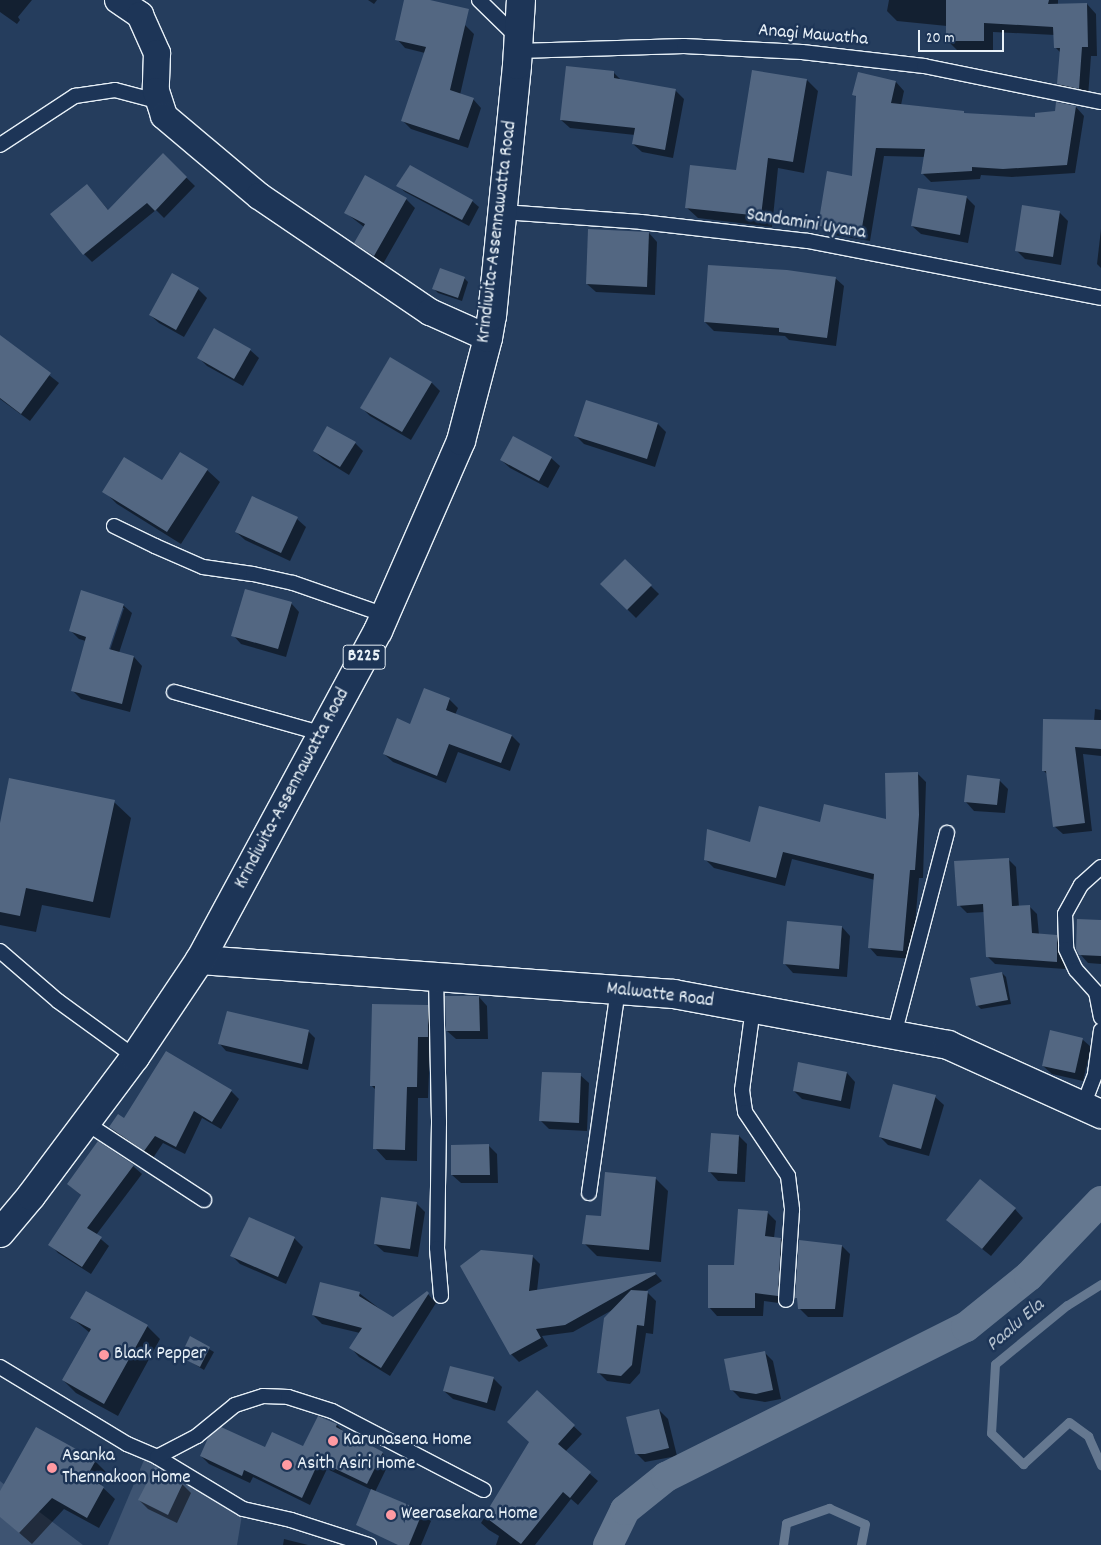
<!DOCTYPE html>
<style>
body{margin:0}
#map{position:relative;width:1101px;height:1545px;overflow:hidden;background:#253d5d;font-family:Dekko,sans-serif}
div>[style]{position:absolute}
[style*='--x']{left:calc(var(--x)*1px);top:calc(var(--y)*1px);width:calc(var(--w)*1px);rotate:calc(var(--a)*1deg)}
.green>*{inset:0;background:#3e5472}
.shadow>*{inset:0;background:#0007}
.stream>*{height:9px;margin:-4.5px;padding:0 4.5px;transform-origin:4.5px;border-radius:4.5px;background:#657890}
.canal>*{height:30px;margin:-15px;padding:0 15px;transform-origin:15px;border-radius:15px;background:#657890}
.building>*{inset:0;background:#536782}
.roads{filter:drop-shadow(1px 0 #e8f1f8) drop-shadow(-1px 0 #e8f1f8) drop-shadow(0 1px #e8f1f8) drop-shadow(0 -1px #e8f1f8)}
.lane>*{height:14px;margin:-7px;padding:0 7px;transform-origin:7px;border-radius:7px;background:#1d3557}
.street>*{height:26px;margin:-13px;padding:0 13px;transform-origin:13px;border-radius:13px;background:#1d3557}
.secondary>*{height:28px;margin:-14px;padding:0 14px;transform-origin:14px;border-radius:14px;background:#1d3557}
.primary>*{height:28px;margin:-14px;padding:0 14px;transform-origin:14px;border-radius:14px;background:#1d3557}
.dots>*{width:14px;height:14px;translate:-50% -50%;box-sizing:border-box;border:2px solid #1d3557;border-radius:50%}
span{translate:-50% -50%;white-space:nowrap;text-align:center;line-height:1.15;-webkit-text-stroke:5px #1d3557;paint-order:stroke}
.shield-label span{padding:1px 4px;background:#1d3557;border:1px solid;border-radius:4px;-webkit-text-stroke-width:0}
.shield-label{font-size:18px;color:#e8f1f8;font-weight:700}
.street-label{font-size:19px;color:#e8f1f8}
.poi-label{font-size:19px;color:#e8f1f8}
.left{translate:0 -50%;text-align:left}
.water-label{font-size:20px;color:#b4c1ce;font-style:italic}
.scale{position:absolute;left:918px;top:30px;width:86px;height:22px;box-sizing:border-box;border:2px solid #e8f1f8;border-top:0;padding-left:6px;font-size:15px;line-height:18px;white-space:nowrap;color:#e8f1f8;-webkit-text-stroke:4px #1d3557;paint-order:stroke}
</style>
<div id="map">
<div class="green">
<i style="clip-path:polygon(147px 1453px,243px 1509px,237px 1545px,108px 1545px)"></i>
<i style="clip-path:polygon(0 1481px,17px 1495px,83px 1545px,0 1545px)"></i>
</div>
<div class="shadow">
<i style="clip-path:polygon(0 0,32px 0,18px 17px,20px 20px,17px 24px,0 12px)"></i>
<i style="clip-path:polygon(368px 0,377px 0,374px 4px)"></i>
<i style="clip-path:polygon(406px 0,425px 0,465px 25px,474px 34px,460px 95px,473px 99px,481px 108px,468px 148px,411px 129px,402px 120px,425px 53px,405px 48px,397px 39px)"></i>
<i style="clip-path:polygon(889px 0,1058px 0,1058px 5px,1087px 4px,1096px 14px,1097px 56px,1091px 56px,1088px 97px,1068px 93px,1059px 84px,1061px 53px,1055px 47px,1055px 35px,993px 32px,993px 50px,957px 50px,948px 41px,947px 26px,897px 21px,887px 11px)"></i>
<i style="clip-path:polygon(614px 73px,622px 81px,675px 90px,684px 99px,673px 158px,642px 152px,633px 144px,635px 135px,570px 128px,561px 120px)"></i>
<i style="clip-path:polygon(807px 80px,818px 91px,804px 173px,778px 168px,772px 227px,698px 218px,686px 207px,737px 171px)"></i>
<i style="clip-path:polygon(896px 82px,904px 91px,901px 105px,966px 114px,1037px 118px,1076px 107px,1084px 116px,1075px 173px,1012px 177px,981px 175px,980px 179px,931px 182px,922px 173px,925px 157px,884px 156px,870px 241px,828px 234px,820px 226px,854px 177px,857px 98px,854px 94px)"></i>
<i style="clip-path:polygon(163px 155px,195px 186px,164px 218px,156px 210px,92px 262px,84px 254px,87px 185px,109px 211px)"></i>
<i style="clip-path:polygon(365px 177px,406px 199px,415px 208px,383px 264px,356px 242px,364px 227px,346px 213px)"></i>
<i style="clip-path:polygon(398px 186px,472px 201px,479px 207px,469px 226px,405px 192px)"></i>
<i style="clip-path:polygon(966px 197px,975px 206px,968px 243px,921px 234px,912px 226px)"></i>
<i style="clip-path:polygon(1059px 212px,1068px 221px,1061px 265px,1025px 259px,1016px 250px)"></i>
<i style="clip-path:polygon(1101px 229px,1101px 268px,1097px 264px)"></i>
<i style="clip-path:polygon(649px 233px,657px 242px,655px 295px,596px 292px,587px 284px)"></i>
<i style="clip-path:polygon(464px 278px,468px 282px,462px 301px,438px 293px,434px 289px)"></i>
<i style="clip-path:polygon(835px 278px,844px 286px,836px 346px,789px 340px,785px 336px,714px 331px,705px 322px)"></i>
<i style="clip-path:polygon(198px 289px,207px 298px,184px 337px,159px 323px,150px 315px)"></i>
<i style="clip-path:polygon(9px 343px,59px 383px,30px 421px,0 399px,0 355px)"></i>
<i style="clip-path:polygon(250px 350px,259px 358px,243px 386px,207px 366px,199px 358px)"></i>
<i style="clip-path:polygon(390px 359px,432px 383px,440px 391px,411px 440px,370px 416px,361px 407px)"></i>
<i style="clip-path:polygon(658px 424px,666px 432px,655px 467px,584px 444px,576px 436px)"></i>
<i style="clip-path:polygon(355px 443px,363px 451px,349px 475px,323px 459px,314px 451px)"></i>
<i style="clip-path:polygon(551px 458px,560px 466px,548px 488px,510px 468px,501px 460px)"></i>
<i style="clip-path:polygon(207px 470px,220px 482px,181px 544px,117px 504px,104px 491px,163px 482px)"></i>
<i style="clip-path:polygon(297px 519px,306px 527px,290px 561px,245px 540px,236px 532px)"></i>
<i style="clip-path:polygon(625px 561px,659px 594px,636px 618px,602px 584px)"></i>
<i style="clip-path:polygon(291px 603px,299px 612px,286px 657px,241px 644px,233px 635px)"></i>
<i style="clip-path:polygon(evenodd,123px 605px,132px 613px,119px 653px,134px 657px,142px 666px,130px 712px,81px 699px,73px 691px,86px 641px,79px 639px,70px 630px,123px 605px,121px 608px,124px 608px,108px 656px,106px 655px,121px 608px)"></i>
<i style="clip-path:polygon(449px 699px,458px 708px,455px 715px,512px 736px,520px 744px,510px 771px,458px 752px,446px 783px,393px 762px,384px 754px,411px 725px)"></i>
<i style="clip-path:polygon(1095px 709px,1101px 710px,1101px 756px,1083px 754px,1092px 831px,1063px 834px,1054px 826px,1048px 775px,1043px 770px,1094px 721px)"></i>
<i style="clip-path:polygon(917px 773px,926px 782px,923px 878px,919px 878px,912px 959px,877px 956px,869px 947px,875px 880px,792px 859px,785px 886px,714px 868px,705px 859px,821px 823px,887px 821px)"></i>
<i style="clip-path:polygon(999px 780px,1008px 789px,1005px 813px,974px 811px,966px 802px)"></i>
<i style="clip-path:polygon(114px 802px,131px 818px,110px 918px,42px 905px,36px 932px,0 925px,0 829px)"></i>
<i style="clip-path:polygon(1008px 859px,1016px 867px,1019px 907px,1029px 906px,1037px 914px,1039px 935px,1056px 936px,1064px 944px,1065px 969px,995px 964px,987px 956px,985px 912px,967px 913px,959px 905px)"></i>
<i style="clip-path:polygon(1101px 921px,1101px 964px,1088px 963px,1080px 954px)"></i>
<i style="clip-path:polygon(842px 927px,850px 936px,847px 977px,793px 973px,785px 964px)"></i>
<i style="clip-path:polygon(1002px 973px,1006px 977px,1011px 1004px,981px 1009px,977px 1005px)"></i>
<i style="clip-path:polygon(479px 997px,487px 1006px,488px 1039px,456px 1039px,447px 1031px)"></i>
<i style="clip-path:polygon(427px 1006px,439px 1018px,440px 1049px,430px 1048px,428px 1098px,418px 1098px,417px 1161px,386px 1160px,375px 1148px,376px 1090px,371px 1085px)"></i>
<i style="clip-path:polygon(308px 1031px,315px 1038px,308px 1070px,226px 1051px,219px 1043px)"></i>
<i style="clip-path:polygon(1082px 1039px,1091px 1047px,1083px 1081px,1052px 1074px,1043px 1066px)"></i>
<i style="clip-path:polygon(847px 1073px,855px 1082px,850px 1109px,802px 1099px,794px 1091px)"></i>
<i style="clip-path:polygon(580px 1075px,589px 1083px,587px 1131px,549px 1129px,541px 1121px)"></i>
<i style="clip-path:polygon(231px 1091px,239px 1099px,221px 1129px,202px 1118px,185px 1154px,163px 1143px,153px 1158px,118px 1135px,110px 1127px,125px 1119px)"></i>
<i style="clip-path:polygon(935px 1097px,944px 1105px,929px 1156px,888px 1145px,880px 1137px)"></i>
<i style="clip-path:polygon(739px 1136px,747px 1144px,745px 1182px,718px 1181px,710px 1172px)"></i>
<i style="clip-path:polygon(489px 1146px,497px 1154px,498px 1183px,461px 1183px,452px 1175px)"></i>
<i style="clip-path:polygon(133px 1166px,142px 1174px,96px 1235px,109px 1246px,91px 1274px,58px 1253px,50px 1244px,82px 1196px,68px 1184px)"></i>
<i style="clip-path:polygon(655px 1178px,668px 1191px,661px 1262px,597px 1256px,584px 1243px,602px 1217px)"></i>
<i style="clip-path:polygon(416px 1203px,425px 1212px,418px 1257px,384px 1252px,375px 1244px)"></i>
<i style="clip-path:polygon(1015px 1209px,1023px 1218px,991px 1256px,956px 1228px)"></i>
<i style="clip-path:polygon(767px 1212px,776px 1221px,774px 1238px,781px 1239px,789px 1248px,786px 1304px,764px 1301px,763px 1316px,717px 1316px,709px 1307px)"></i>
<i style="clip-path:polygon(294px 1238px,303px 1247px,286px 1284px,240px 1264px,232px 1256px)"></i>
<i style="clip-path:polygon(842px 1246px,850px 1254px,843px 1317px,808px 1317px,799px 1308px)"></i>
<i style="clip-path:polygon(532px 1256px,540px 1264px,537px 1291px,655px 1273px,662px 1281px,646px 1291px,656px 1301px,653px 1334px,646px 1333px,640px 1373px,630px 1384px,607px 1381px,599px 1373px,614px 1309px,573px 1332px,542px 1336px,548px 1346px,519px 1362px,511px 1354px)"></i>
<i style="clip-path:polygon(359px 1293px,393px 1319px,427px 1293px,436px 1303px,390px 1376px,359px 1357px,351px 1348px,360px 1333px,322px 1324px,313px 1315px)"></i>
<i style="clip-path:polygon(72px 1318px,147px 1326px,160px 1339px,118px 1416px,76px 1393px,63px 1380px,90px 1333px)"></i>
<i style="clip-path:polygon(190px 1338px,214px 1352px,204px 1370px,181px 1356px)"></i>
<i style="clip-path:polygon(765px 1353px,773px 1361px,781px 1399px,765px 1402px,740px 1398px,732px 1390px)"></i>
<i style="clip-path:polygon(493px 1378px,502px 1387px,495px 1411px,453px 1399px,444px 1391px)"></i>
<i style="clip-path:polygon(537px 1392px,582px 1434px,565px 1452px,598px 1481px,578px 1505px,571px 1499px,535px 1545px,496px 1545px,499px 1536px,489px 1530px,481px 1523px,531px 1442px)"></i>
<i style="clip-path:polygon(659px 1410px,668px 1419px,677px 1456px,645px 1462px,636px 1453px)"></i>
<i style="clip-path:polygon(319px 1417px,337px 1425px,345px 1433px,382px 1453px,390px 1461px,375px 1492px,423px 1512px,431px 1521px,421px 1545px,409px 1545px,368px 1528px,372px 1490px,327px 1469px,310px 1505px,253px 1477px,250px 1483px,209px 1464px,201px 1456px,265px 1448px,303px 1448px)"></i>
<i style="clip-path:polygon(95px 1461px,107px 1473px,100px 1485px,115px 1499px,99px 1528px,64px 1509px,32px 1544px,0 1516px,0 1503px)"></i>
<i style="clip-path:polygon(155px 1469px,182px 1484px,191px 1493px,177px 1523px,148px 1509px,139px 1500px)"></i>
<i style="clip-path:polygon(284px 1539px,308px 1545px,283px 1545px)"></i>
</div>
<div class="stream">
<i style="--x:1101;--y:1284;--w:40;--a:148"></i>
<i style="--x:1067;--y:1305;--w:93;--a:140.7"></i>
<i style="--x:995;--y:1364;--w:69;--a:93.3"></i>
<i style="--x:991;--y:1433;--w:45;--a:44.1"></i>
<i style="--x:1023;--y:1464;--w:62;--a:-42.4"></i>
<i style="--x:1069;--y:1422;--w:24;--a:36"></i>
<i style="--x:1088;--y:1436;--w:32;--a:66"></i>
<i style="--x:783;--y:1545;--w:22;--a:-82"></i>
<i style="--x:786;--y:1523;--w:46;--a:-19.2"></i>
<i style="--x:829;--y:1508;--w:39;--a:24"></i>
<i style="--x:865;--y:1524;--w:21;--a:101"></i>
</div>
<div class="canal">
<i style="--x:608;--y:1545;--w:39;--a:-64"></i>
<i style="--x:625;--y:1510;--w:53;--a:-38.8"></i>
<i style="--x:666;--y:1477;--w:335;--a:-26.6"></i>
<i style="--x:966;--y:1327;--w:81;--a:-39"></i>
<i style="--x:1029;--y:1276;--w:104;--a:-46.2"></i>
</div>
<div class="building">
<i style="clip-path:polygon(404px 0,430px 0,469px 9px,450px 90px,474px 98px,459px 140px,401px 121px,426px 47px,395px 40px)"></i>
<i style="clip-path:polygon(946px 0,1049px 0,1048px 4px,1087px 3px,1088px 47px,1082px 47px,1079px 89px,1057px 84px,1060px 48px,1054px 48px,1053px 27px,984px 23px,984px 41px,946px 41px)"></i>
<i style="clip-path:polygon(566px 66px,614px 71px,614px 78px,676px 89px,665px 150px,632px 144px,635px 128px,560px 120px)"></i>
<i style="clip-path:polygon(752px 70px,807px 79px,793px 162px,768px 158px,761px 216px,685px 208px,690px 165px,736px 170px)"></i>
<i style="clip-path:polygon(858px 72px,896px 81px,891px 103px,964px 111px,964px 113px,1035px 117px,1035px 113px,1055px 111px,1056px 102px,1076px 106px,1067px 165px,1003px 169px,972px 167px,972px 171px,921px 174px,925px 149px,876px 148px,861px 233px,818px 226px,827px 171px,852px 176px,856px 96px,852px 95px)"></i>
<i style="clip-path:polygon(163px 153px,187px 177px,155px 211px,147px 203px,83px 255px,50px 214px,87px 184px,108px 210px)"></i>
<i style="clip-path:polygon(410px 165px,473px 200px,462px 220px,396px 186px)"></i>
<i style="clip-path:polygon(365px 175px,407px 198px,374px 256px,354px 243px,365px 224px,344px 213px)"></i>
<i style="clip-path:polygon(918px 188px,967px 196px,960px 235px,911px 226px)"></i>
<i style="clip-path:polygon(1022px 205px,1060px 211px,1053px 257px,1015px 251px)"></i>
<i style="clip-path:polygon(588px 229px,649px 232px,647px 287px,586px 284px)"></i>
<i style="clip-path:polygon(708px 265px,787px 270px,836px 277px,827px 338px,779px 332px,779px 328px,704px 322px)"></i>
<i style="clip-path:polygon(440px 268px,465px 277px,458px 298px,432px 289px)"></i>
<i style="clip-path:polygon(172px 273px,199px 288px,176px 330px,149px 315px)"></i>
<i style="clip-path:polygon(214px 328px,251px 349px,234px 379px,197px 358px)"></i>
<i style="clip-path:polygon(0 335px,51px 373px,21px 414px,0 398px)"></i>
<i style="clip-path:polygon(390px 357px,432px 382px,402px 432px,360px 408px)"></i>
<i style="clip-path:polygon(586px 400px,658px 423px,647px 459px,574px 436px)"></i>
<i style="clip-path:polygon(327px 426px,356px 442px,340px 467px,313px 451px)"></i>
<i style="clip-path:polygon(513px 436px,552px 457px,539px 481px,500px 460px)"></i>
<i style="clip-path:polygon(180px 452px,208px 469px,167px 532px,102px 492px,124px 457px,162px 480px)"></i>
<i style="clip-path:polygon(252px 496px,298px 517px,281px 553px,235px 532px)"></i>
<i style="clip-path:polygon(625px 559px,652px 585px,627px 610px,600px 584px)"></i>
<i style="clip-path:polygon(245px 589px,292px 602px,278px 649px,231px 636px)"></i>
<i style="clip-path:polygon(81px 590px,124px 604px,109px 649px,134px 656px,122px 704px,71px 691px,86px 637px,69px 631px)"></i>
<i style="clip-path:polygon(424px 688px,450px 698px,446px 710px,512px 735px,501px 763px,449px 744px,437px 776px,383px 754px,397px 718px,410px 724px)"></i>
<i style="clip-path:polygon(1043px 719px,1101px 720px,1101px 749px,1075px 747px,1085px 823px,1053px 827px,1046px 771px,1042px 771px)"></i>
<i style="clip-path:polygon(918px 772px,919px 815px,915px 870px,910px 870px,903px 951px,868px 948px,874px 874px,783px 852px,776px 878px,704px 860px,707px 829px,750px 842px,759px 806px,820px 822px,824px 804px,886px 819px,885px 773px)"></i>
<i style="clip-path:polygon(967px 775px,1000px 779px,997px 805px,964px 802px)"></i>
<i style="clip-path:polygon(9px 778px,115px 800px,93px 902px,26px 888px,20px 916px,0 912px,0 823px)"></i>
<i style="clip-path:polygon(1009px 858px,1012px 906px,1030px 905px,1032px 933px,1057px 935px,1057px 962px,986px 957px,983px 904px,957px 906px,954px 861px)"></i>
<i style="clip-path:polygon(1077px 919px,1101px 920px,1101px 956px,1079px 955px,1076px 949px)"></i>
<i style="clip-path:polygon(787px 921px,842px 926px,839px 969px,783px 964px)"></i>
<i style="clip-path:polygon(1002px 972px,1008px 1000px,976px 1006px,970px 978px)"></i>
<i style="clip-path:polygon(445px 996px,479px 996px,480px 1031px,446px 1031px)"></i>
<i style="clip-path:polygon(372px 1004px,428px 1005px,428px 1037px,418px 1037px,417px 1087px,407px 1087px,405px 1150px,373px 1149px,375px 1086px,370px 1086px)"></i>
<i style="clip-path:polygon(227px 1011px,309px 1030px,302px 1064px,218px 1044px)"></i>
<i style="clip-path:polygon(1050px 1030px,1083px 1038px,1075px 1073px,1042px 1066px)"></i>
<i style="clip-path:polygon(166px 1051px,232px 1090px,212px 1122px,194px 1111px,176px 1147px,155px 1136px,144px 1151px,109px 1127px,118px 1114px,124px 1118px)"></i>
<i style="clip-path:polygon(798px 1062px,847px 1072px,841px 1101px,793px 1091px)"></i>
<i style="clip-path:polygon(542px 1072px,581px 1073px,579px 1123px,539px 1121px)"></i>
<i style="clip-path:polygon(893px 1084px,936px 1095px,921px 1149px,879px 1137px)"></i>
<i style="clip-path:polygon(711px 1133px,739px 1135px,737px 1174px,708px 1172px)"></i>
<i style="clip-path:polygon(98px 1141px,134px 1165px,87px 1228px,102px 1237px,82px 1267px,48px 1245px,81px 1195px,67px 1184px)"></i>
<i style="clip-path:polygon(489px 1144px,490px 1175px,451px 1175px,451px 1145px)"></i>
<i style="clip-path:polygon(605px 1172px,656px 1177px,649px 1250px,582px 1244px,586px 1215px,601px 1216px)"></i>
<i style="clip-path:polygon(980px 1179px,1016px 1208px,982px 1249px,946px 1220px)"></i>
<i style="clip-path:polygon(381px 1197px,417px 1202px,410px 1249px,374px 1244px)"></i>
<i style="clip-path:polygon(738px 1209px,768px 1211px,765px 1236px,781px 1238px,778px 1296px,755px 1293px,755px 1308px,708px 1308px,708px 1265px,734px 1265px)"></i>
<i style="clip-path:polygon(249px 1217px,295px 1237px,278px 1277px,230px 1256px)"></i>
<i style="clip-path:polygon(799px 1240px,842px 1245px,835px 1309px,798px 1309px,797px 1298px,795px 1298px)"></i>
<i style="clip-path:polygon(481px 1250px,533px 1255px,529px 1291px,655px 1272px,656px 1274px,565px 1325px,536px 1329px,541px 1338px,510px 1355px,460px 1266px)"></i>
<i style="clip-path:polygon(320px 1282px,360px 1292px,359px 1296px,393px 1317px,427px 1291px,429px 1293px,381px 1368px,349px 1348px,362px 1328px,312px 1315px)"></i>
<i style="clip-path:polygon(631px 1290px,648px 1291px,644px 1326px,637px 1325px,632px 1365px,621px 1376px,597px 1373px,604px 1318px)"></i>
<i style="clip-path:polygon(86px 1291px,148px 1325px,104px 1404px,62px 1380px,91px 1329px,70px 1318px)"></i>
<i style="clip-path:polygon(190px 1336px,210px 1347px,200px 1367px,180px 1357px)"></i>
<i style="clip-path:polygon(765px 1351px,773px 1390px,756px 1394px,730px 1390px,724px 1359px)"></i>
<i style="clip-path:polygon(450px 1366px,494px 1377px,487px 1403px,443px 1391px)"></i>
<i style="clip-path:polygon(537px 1390px,575px 1425px,558px 1444px,591px 1472px,570px 1498px,563px 1492px,521px 1544px,484px 1516px,529px 1442px,507px 1422px)"></i>
<i style="clip-path:polygon(659px 1409px,669px 1448px,645px 1454px,635px 1454px,626px 1417px)"></i>
<i style="clip-path:polygon(318px 1416px,337px 1424px,336px 1427px,383px 1452px,367px 1484px,319px 1461px,302px 1498px,244px 1470px,242px 1476px,200px 1456px,208px 1438px,221px 1427px,265px 1447px,272px 1432px,303px 1446px)"></i>
<i style="clip-path:polygon(36px 1427px,96px 1460px,87px 1476px,104px 1487px,87px 1518px,52px 1498px,19px 1533px,0 1517px,0 1491px)"></i>
<i style="clip-path:polygon(155px 1467px,183px 1483px,168px 1515px,138px 1500px)"></i>
<i style="clip-path:polygon(371px 1489px,423px 1511px,409px 1545px,398px 1545px,356px 1525px)"></i>
</div>
<div class="roads">
<div class="lane">
<i style="--x:479;--y:0;--w:54;--a:44.3"></i>
<i style="--x:518;--y:51;--w:166;--a:-1.7"></i>
<i style="--x:684;--y:46;--w:118;--a:2.9"></i>
<i style="--x:802;--y:52;--w:123;--a:6.5"></i>
<i style="--x:924;--y:66;--w:181;--a:11.5"></i>
<i style="--x:0;--y:145;--w:90;--a:-33.2"></i>
<i style="--x:75;--y:96;--w:40;--a:-8.5"></i>
<i style="--x:115;--y:90;--w:47;--a:14.9"></i>
<i style="--x:503;--y:212;--w:138;--a:4.1"></i>
<i style="--x:641;--y:222;--w:168;--a:6.5"></i>
<i style="--x:808;--y:241;--w:298;--a:11"></i>
<i style="--x:114;--y:526;--w:46;--a:26"></i>
<i style="--x:155;--y:546;--w:52;--a:23.6"></i>
<i style="--x:203;--y:567;--w:50;--a:8"></i>
<i style="--x:253;--y:574;--w:41;--a:12.7"></i>
<i style="--x:293;--y:583;--w:97;--a:19.2"></i>
<i style="--x:174;--y:692;--w:155;--a:15.7"></i>
<i style="--x:1101;--y:867;--w:27;--a:138"></i>
<i style="--x:1081;--y:885;--w:33;--a:119"></i>
<i style="--x:1065;--y:914;--w:35;--a:88"></i>
<i style="--x:1066;--y:949;--w:23;--a:65"></i>
<i style="--x:1076;--y:970;--w:30;--a:48"></i>
<i style="--x:1096;--y:992;--w:26;--a:79"></i>
<i style="--x:0;--y:951;--w:77;--a:40.8"></i>
<i style="--x:58;--y:1001;--w:95;--a:36"></i>
<i style="--x:436;--y:977;--w:146;--a:88.8"></i>
<i style="--x:439;--y:1123;--w:125;--a:90.9"></i>
<i style="--x:437;--y:1248;--w:48;--a:85.2"></i>
<i style="--x:753;--y:1008;--w:83;--a:97.6"></i>
<i style="--x:742;--y:1090;--w:22;--a:82"></i>
<i style="--x:745;--y:1112;--w:77;--a:56.1"></i>
<i style="--x:788;--y:1176;--w:34;--a:83"></i>
<i style="--x:792;--y:1210;--w:90;--a:93.8"></i>
<i style="--x:894;--y:1035;--w:209;--a:-75.3"></i>
<i style="--x:1083;--y:1106;--w:34;--a:-69"></i>
<i style="--x:1095;--y:1074;--w:44;--a:-82.2"></i>
<i style="--x:86;--y:1123;--w:141;--a:33.1"></i>
<i style="--x:589;--y:1193;--w:205;--a:-81.9"></i>
<i style="--x:0;--y:1367;--w:149;--a:31.2"></i>
<i style="--x:127;--y:1444;--w:33;--a:23"></i>
<i style="--x:157;--y:1457;--w:100;--a:31.2"></i>
<i style="--x:243;--y:1509;--w:49;--a:12.9"></i>
<i style="--x:291;--y:1520;--w:82;--a:17.8"></i>
<i style="--x:157;--y:1457;--w:45;--a:-27.7"></i>
<i style="--x:197;--y:1436;--w:49;--a:-39.2"></i>
<i style="--x:235;--y:1405;--w:29;--a:-18"></i>
<i style="--x:263;--y:1396;--w:25;--a:2"></i>
<i style="--x:288;--y:1397;--w:46;--a:17.7"></i>
<i style="--x:332;--y:1411;--w:171;--a:27.5"></i>
</div>
<div class="street">
<i style="--x:118;--y:0;--w:27;--a:34"></i>
<i style="--x:140;--y:15;--w:42;--a:65.9"></i>
<i style="--x:157;--y:53;--w:38;--a:92"></i>
<i style="--x:156;--y:91;--w:26;--a:72"></i>
<i style="--x:164;--y:116;--w:124;--a:40.1"></i>
<i style="--x:259;--y:196;--w:207;--a:34.2"></i>
<i style="--x:430;--y:312;--w:64;--a:24.1"></i>
</div>
<div class="secondary">
<i style="--x:200;--y:960;--w:475;--a:4.1"></i>
<i style="--x:674;--y:994;--w:279;--a:10.5"></i>
<i style="--x:948;--y:1045;--w:168;--a:24.3"></i>
</div>
<div class="primary">
<i style="--x:0;--y:1233;--w:48;--a:-50"></i>
<i style="--x:31;--y:1196;--w:174;--a:-53.2"></i>
<i style="--x:135;--y:1057;--w:117;--a:-56.2"></i>
<i style="--x:200;--y:960;--w:374;--a:-61.6"></i>
<i style="--x:378;--y:631;--w:207;--a:-66.4"></i>
<i style="--x:461;--y:441;--w:106;--a:-75.3"></i>
<i style="--x:488;--y:338;--w:22;--a:-80"></i>
<i style="--x:492;--y:316;--w:252;--a:-84.3"></i>
<i style="--x:517;--y:65;--w:65;--a:-86.5"></i>
</div>
</div>
<div class="dots">
<i style="left:104px;top:1355px;background:#ff9aa2"></i>
<i style="left:333px;top:1441px;background:#ff9aa2"></i>
<i style="left:287px;top:1465px;background:#ff9aa2"></i>
<i style="left:52px;top:1468px;background:#ff9aa2"></i>
<i style="left:391px;top:1515px;background:#ff9aa2"></i>
</div>
<div class="shield-label">
<span style="left:364px;top:657px">B225</span>
</div>
<div class="street-label">
<span style="left:813px;top:36px;rotate:5deg">Anagi Mawatha</span>
<span style="left:806px;top:225px;rotate:9deg">Sandamini Uyana</span>
<span style="left:498px;top:232px;rotate:-83deg">Krindiwita-Assennawatta Road</span>
<span style="left:293px;top:789px;rotate:-62deg">Krindiwita-Assennawatta Road</span>
<span style="left:660px;top:996px;rotate:7deg">Malwatte Road</span>
</div>
<div class="poi-label">
<span class="left" style="left:114px;top:1355px">Black Pepper</span>
<span class="left" style="left:343px;top:1441px">Karunasena Home</span>
<span class="left" style="left:62px;top:1468px">Asanka<br>Thennakoon Home</span>
<span class="left" style="left:297px;top:1465px">Asith Asiri Home</span>
<span class="left" style="left:401px;top:1515px">Weerasekara Home</span>
</div>
<div class="water-label">
<span style="left:1016px;top:1326px;rotate:-41deg">Paalu Ela</span>
</div>
<div class="scale">20 m</div>
</div>
